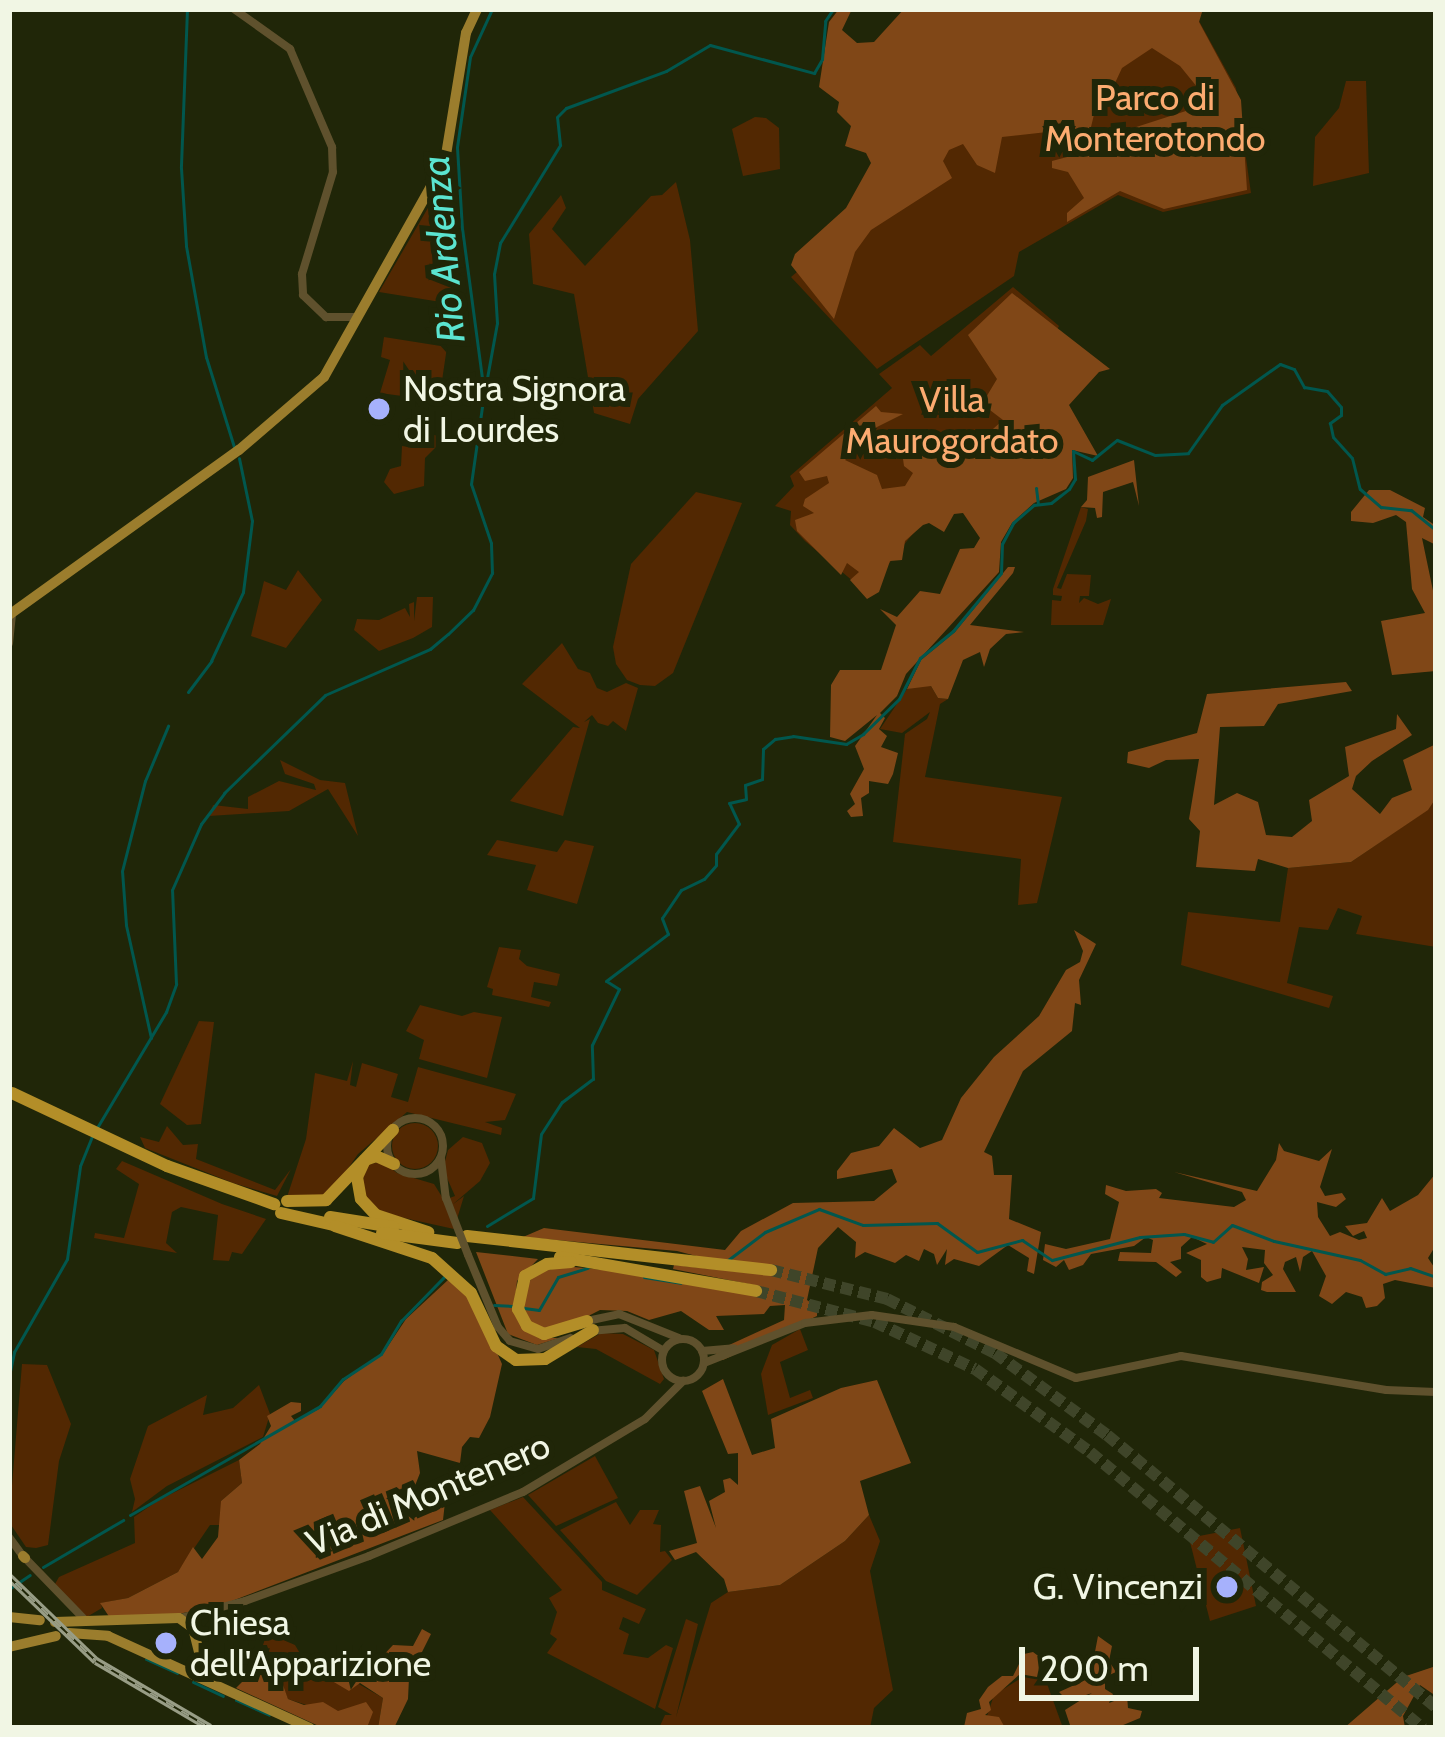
<!DOCTYPE html>
<style>
body{margin:0}
#map{position:relative;width:1445px;height:1737px;overflow:hidden;background:#202608;font-family:Cabin,sans-serif}
div>[style]{position:absolute}
[style*='--x']{left:calc(var(--x)*1px);top:calc(var(--y)*1px);width:calc(var(--w)*1px);rotate:calc(var(--a)*1deg)}
.green>*{inset:0;background:#522802}
.round{border-radius:50%}
.forest>*{inset:0;background:#804717}
.stream>*{height:3px;margin:-1.5px;padding:0 1.5px;transform-origin:1.5px;border-radius:1.5px;background:#01574e}
.highway-tunnel>*{height:12px;margin-top:-6px;transform-origin:0;background:repeating-linear-gradient(90deg,#3f4529 0 12px,transparent 0 18px)}
.minor>*{height:8px;margin:-4px;padding:0 4px;transform-origin:4px;border-radius:4px;background:#5f512d}
.minor>.ring{margin:-4px;padding:0;box-sizing:content-box;background:none;border:8px solid #5f512d;border-radius:50%}
.major>*{height:10px;margin:-5px;padding:0 5px;transform-origin:5px;border-radius:5px;background:#9b7d2d}
.highway>*{height:12px;margin:-6px;padding:0 6px;transform-origin:6px;border-radius:6px;background:#b38e28}
.rail>*{height:8px;margin-top:-4px;transform-origin:0;background:repeating-linear-gradient(90deg,#202608 0 9px,#989d86 0 18px);box-sizing:border-box;border-block:3px solid #989d86}
.minor-bridge>*{height:8px;margin:-4px;padding:0 4px;transform-origin:4px;border-radius:4px;background:#5f512d}
.dots>*{width:33px;height:33px;translate:-50% -50%;box-sizing:border-box;border:6px solid #202608;border-radius:50%}
span{translate:-50% -50%;white-space:nowrap;text-align:center;line-height:1.15;-webkit-text-stroke:12px #202608;paint-order:stroke}
.park-label{font-size:36px;color:#fcab70}
.poi-label{font-size:36px;color:#f1f6e4}
.left{translate:0 -50%;text-align:left}
.right{translate:-100% -50%;text-align:right}
.street-label{font-size:36px;color:#f1f6e4}
.water-label{font-size:39px;color:#5be4d0;font-style:italic}
.frame{position:absolute;inset:0;border:12px solid #f1f6e4;pointer-events:none}
.scale{position:absolute;left:1019px;top:1647px;width:180px;height:54px;box-sizing:border-box;border:6px solid #f1f6e4;border-top:0;padding-left:15px;font-size:36px;line-height:42px;white-space:nowrap;color:#f1f6e4;-webkit-text-stroke:9px #202608;paint-order:stroke}
</style>
<div id="map">
<div class="green">
<i style="clip-path:polygon(1199px 21px,1236px 88px,1251px 193px,1163px 212px,1118px 195px,1019px 252px,1014px 276px,877px 369px,791px 277px,1050px 55px)"></i>
<i style="clip-path:polygon(1346px 81px,1366px 81px,1369px 173px,1313px 186px,1315px 137px,1339px 108px)"></i>
<i style="clip-path:polygon(755px 117px,766px 118px,779px 128px,780px 169px,743px 176px,732px 129px)"></i>
<i style="clip-path:polygon(450px 170px,449px 214px,466px 330px,453px 328px,453px 304px,379px 292px)"></i>
<i style="clip-path:polygon(676px 182px,690px 240px,698px 331px,638px 399px,630px 424px,594px 413px,574px 294px,533px 284px,529px 234px,561px 195px,566px 208px,552px 229px,585px 266px,651px 196px,662px 195px)"></i>
<i style="clip-path:polygon(1013px 287px,1059px 326px,1025px 394px,866px 592px,805px 541px,790px 525px,791px 511px,775px 506px,794px 486px,790px 476px,892px 388px,879px 374px,920px 345px,931px 356px)"></i>
<i style="clip-path:polygon(384px 337px,447px 347px,439px 401px,380px 393px,390px 360px,381px 357px)"></i>
<i style="clip-path:polygon(420px 431px,445px 438px,425px 458px,424px 486px,394px 494px,384px 482px,390px 469px,401px 466px,402px 446px,417px 448px)"></i>
<i style="clip-path:polygon(696px 492px,742px 503px,673px 673px,655px 686px,640px 685px,627px 680px,616px 664px,613px 647px,631px 564px)"></i>
<i style="clip-path:polygon(1081px 507px,1088px 509px,1086px 521px,1057px 588px,1061px 589px,1067px 574px,1091px 575px,1089px 596px,1080px 596px,1079px 603px,1084px 598px,1098px 604px,1111px 599px,1103px 625px,1051px 625px,1052px 600px,1061px 601px,1062px 596px,1053px 595px,1053px 589px)"></i>
<i style="clip-path:polygon(298px 570px,322px 600px,286px 648px,251px 636px,264px 581px,286px 590px)"></i>
<i style="clip-path:polygon(417px 597px,433px 597px,432px 627px,413px 638px,379px 651px,354px 630px,357px 619px,379px 620px,405px 608px,410px 617px,409px 604px,414px 602px,414px 621px)"></i>
<i style="clip-path:polygon(562px 643px,578px 669px,590px 673px,597px 688px,607px 692px,626px 683px,638px 688px,626px 731px,613px 721px,608px 726px,598px 723px,592px 715px,584px 722px,590px 719px,563px 816px,510px 801px,573px 727px,580px 728px,522px 684px)"></i>
<i style="clip-path:polygon(919px 686px,931px 686px,938px 698px,948px 699px,940px 704px,925px 777px,1062px 797px,1037px 903px,1018px 905px,1021px 859px,893px 842px,905px 734px,927px 719px,930px 712px,902px 733px,880px 729px,907px 689px)"></i>
<i style="clip-path:polygon(280px 760px,320px 780px,345px 783px,358px 836px,328px 789px,289px 811px,209px 816px,213px 805px,248px 809px,248px 797px,279px 781px,316px 790px,314px 784px,285px 774px)"></i>
<i style="clip-path:polygon(1436px 798px,1436px 947px,1356px 934px,1362px 916px,1338px 908px,1328px 930px,1299px 927px,1287px 983px,1333px 996px,1329px 1008px,1181px 965px,1188px 912px,1280px 922px,1288px 868px,1351px 862px,1427px 810px)"></i>
<i style="clip-path:polygon(497px 840px,557px 852px,565px 840px,594px 846px,577px 904px,527px 890px,536px 865px,487px 855px)"></i>
<i style="clip-path:polygon(499px 947px,521px 950px,519px 959px,527px 966px,560px 974px,557px 986px,534px 982px,531px 997px,551px 1002px,549px 1007px,492px 995px,493px 989px,487px 987px)"></i>
<i style="clip-path:polygon(420px 1005px,462px 1016px,474px 1012px,502px 1017px,487px 1078px,419px 1059px,424px 1040px,406px 1031px)"></i>
<i style="clip-path:polygon(199px 1021px,214px 1022px,201px 1124px,187px 1125px,160px 1104px)"></i>
<i style="clip-path:polygon(353px 1061px,350px 1085px,356px 1087px,362px 1063px,398px 1074px,391px 1097px,408px 1102px,418px 1067px,516px 1094px,505px 1120px,485px 1122px,502px 1128px,501px 1135px,407px 1112px,358px 1154px,338px 1183px,318px 1200px,287px 1197px,306px 1139px,315px 1073px,347px 1081px)"></i>
<i class="round" style="left:392px;top:1123px;width:46px;height:46px"></i>
<i style="clip-path:polygon(167px 1126px,183px 1145px,198px 1144px,196px 1159px,275px 1190px,291px 1169px,277px 1196px,233px 1183px,145px 1148px,140px 1137px,159px 1142px)"></i>
<i style="clip-path:polygon(463px 1137px,482px 1143px,490px 1163px,480px 1181px,452px 1205px,464px 1196px,454px 1229px,377px 1212px,362px 1194px,364px 1166px,382px 1161px,397px 1173px,434px 1184px,444px 1200px,455px 1196px,443px 1169px,448px 1150px)"></i>
<i style="clip-path:polygon(122px 1161px,222px 1204px,266px 1219px,242px 1254px,232px 1252px,229px 1261px,213px 1260px,218px 1215px,181px 1207px,172px 1212px,166px 1243px,177px 1253px,94px 1238px,95px 1233px,124px 1238px,139px 1184px,116px 1169px)"></i>
<i style="clip-path:polygon(800px 1329px,808px 1350px,780px 1362px,790px 1398px,810px 1390px,813px 1398px,768px 1415px,761px 1374px,772px 1345px)"></i>
<i style="clip-path:polygon(601px 1333px,623px 1334px,654px 1350px,664px 1379px,660px 1384px,596px 1349px,577px 1347px)"></i>
<i style="clip-path:polygon(22px 1364px,47px 1365px,71px 1424px,59px 1461px,48px 1545px,36px 1548px,26px 1547px,9px 1522px)"></i>
<i style="clip-path:polygon(259px 1385px,270px 1414px,263px 1437px,167px 1486px,132px 1512px,135px 1499px,130px 1479px,148px 1426px,207px 1395px,203px 1415px,233px 1408px)"></i>
<i style="clip-path:polygon(595px 1456px,618px 1498px,556px 1526px,528px 1495px)"></i>
<i style="clip-path:polygon(239px 1460px,242px 1483px,221px 1501px,222px 1525px,210px 1525px,178px 1572px,128px 1598px,101px 1603px,102px 1608px,85px 1618px,55px 1584px,59px 1577px,135px 1543px,134px 1517px,159px 1500px)"></i>
<i style="clip-path:polygon(523px 1497px,602px 1582px,602px 1590px,646px 1609px,639px 1624px,623px 1617px,619px 1629px,629px 1634px,623px 1654px,648px 1658px,666px 1645px,673px 1648px,655px 1709px,547px 1653px,557px 1639px,550px 1634px,557px 1612px,549px 1598px,562px 1590px,490px 1510px)"></i>
<i style="clip-path:polygon(616px 1502px,630px 1525px,640px 1510px,659px 1510px,653px 1524px,661px 1525px,660px 1552px,665px 1551px,672px 1560px,637px 1595px,606px 1581px,560px 1530px)"></i>
<i style="clip-path:polygon(869px 1515px,880px 1541px,870px 1571px,893px 1690px,874px 1708px,870px 1728px,659px 1728px,665px 1715px,672px 1715px,658px 1707px,686px 1619px,698px 1624px,676px 1717px,711px 1603px,728px 1592px,780px 1585px,845px 1541px)"></i>
<i style="clip-path:polygon(1240px 1528px,1256px 1606px,1210px 1621px,1189px 1538px)"></i>
<i style="clip-path:polygon(267px 1633px,295px 1645px,304px 1660px,322px 1652px,323px 1659px,341px 1667px,338px 1672px,383px 1698px,378px 1728px,288px 1699px,282px 1685px,255px 1669px)"></i>
<i style="clip-path:polygon(1023px 1677px,1046px 1681px,1063px 1728px,983px 1728px,994px 1695px)"></i>
</div>
<div class="forest">
<i style="clip-path:polygon(839px 9px,852px 9px,842px 30px,857px 43px,874px 42px,904px 9px,1203px 9px,1199px 22px,1241px 100px,1247px 190px,1164px 209px,1120px 191px,1067px 222px,1067px 213px,1084px 198px,1068px 172px,1052px 168px,1052px 161px,1090px 151px,1099px 139px,1189px 110px,1202px 93px,1180px 66px,1152px 48px,1122px 68px,1109px 96px,1099px 94px,1091px 127px,1094px 139px,1080px 142px,1065px 130px,1002px 137px,995px 173px,977px 165px,963px 144px,949px 150px,943px 161px,952px 178px,871px 230px,855px 252px,834px 319px,791px 265px,795px 254px,846px 208px,871px 163px,866px 153px,845px 146px,851px 126px,837px 112px,839px 102px,819px 87px,829px 22px)"></i>
<i style="clip-path:polygon(1012px 293px,1110px 369px,1099px 372px,1069px 405px,1098px 456px,1072px 450px,1073px 478px,1066px 489px,1034px 503px,1012px 523px,1001px 542px,999px 572px,906px 674px,897px 696px,880px 713px,885px 718px,879px 729px,887px 736px,881px 747px,898px 753px,893px 774px,888px 784px,869px 781px,869px 793px,861px 798px,863px 816px,851px 817px,847px 811px,855px 804px,850px 794px,864px 769px,855px 746px,877px 715px,845px 741px,830px 737px,831px 685px,840px 670px,881px 670px,896px 625px,880px 609px,897px 617px,920px 591px,940px 594px,960px 549px,974px 548px,980px 538px,963px 513px,954px 514px,944px 532px,929px 523px,923px 525px,905px 541px,902px 560px,890px 561px,879px 592px,867px 599px,850px 580px,859px 572px,847px 563px,841px 575px,797px 531px,795px 520px,814px 513px,803px 506px,805px 499px,829px 483px,827px 476px,805px 481px,799px 472px,876px 406px,881px 412px,903px 414px,871px 430px,882px 439px,874px 450px,861px 444px,845px 460px,877px 475px,882px 489px,905px 486px,913px 473px,904px 466px,901px 445px,927px 457px,974px 446px,1003px 420px,982px 404px,997px 379px,968px 335px)"></i>
<i style="clip-path:polygon(1134px 460px,1139px 506px,1133px 482px,1103px 492px,1102px 517px,1097px 518px,1095px 508px,1081px 507px,1087px 500px,1088px 477px)"></i>
<i style="clip-path:polygon(1369px 490px,1390px 490px,1425px 508px,1423px 517px,1436px 526px,1436px 545px,1422px 538px,1436px 605px,1436px 671px,1392px 675px,1381px 621px,1425px 613px,1412px 589px,1406px 522px,1396px 515px,1373px 523px,1351px 521px,1351px 512px)"></i>
<i style="clip-path:polygon(1008px 567px,1015px 567px,1013px 573px,970px 625px,1024px 632px,1006px 634px,990px 649px,984px 667px,980px 652px,963px 660px,948px 699px,938px 698px,931px 686px,907px 689px,921px 660px,955px 632px)"></i>
<i style="clip-path:polygon(1346px 682px,1352px 691px,1278px 704px,1264px 726px,1220px 727px,1214px 805px,1237px 793px,1258px 802px,1266px 835px,1292px 837px,1312px 821px,1309px 800px,1349px 776px,1345px 747px,1396px 729px,1397px 714px,1412px 735px,1372px 761px,1356px 776px,1352px 789px,1380px 814px,1392px 798px,1412px 790px,1403px 760px,1436px 744px,1436px 798px,1428px 810px,1351px 862px,1288px 868px,1258px 859px,1255px 871px,1196px 867px,1200px 831px,1189px 819px,1199px 759px,1166px 760px,1149px 768px,1127px 763px,1128px 752px,1197px 733px,1207px 694px)"></i>
<i style="clip-path:polygon(1074px 930px,1096px 944px,1079px 980px,1081px 1005px,1075px 1003px,1072px 1031px,1023px 1071px,984px 1152px,992px 1156px,994px 1175px,1012px 1175px,1009px 1219px,1041px 1232px,1034px 1274px,1027px 1271px,1029px 1258px,1008px 1245px,979px 1266px,954px 1259px,945px 1265px,947px 1249px,937px 1265px,934px 1254px,924px 1249px,919px 1261px,906px 1255px,895px 1263px,865px 1252px,855px 1258px,856px 1242px,838px 1227px,818px 1248px,807px 1300px,817px 1307px,817px 1316px,723px 1360px,717px 1360px,716px 1351px,784px 1320px,785px 1305px,770px 1306px,764px 1314px,716px 1316px,724px 1330px,709px 1330px,681px 1311px,649px 1320px,627px 1311px,600px 1310px,561px 1330px,537px 1328px,526px 1317px,522px 1291px,536px 1273px,564px 1266px,754px 1285px,673px 1269px,674px 1265px,770px 1275px,677px 1251px,523px 1237px,544px 1228px,725px 1250px,741px 1231px,793px 1203px,874px 1201px,897px 1182px,892px 1169px,837px 1179px,837px 1171px,851px 1153px,879px 1146px,894px 1128px,920px 1148px,942px 1140px,961px 1098px,994px 1057px,1039px 1016px,1066px 970px,1080px 962px,1083px 951px)"></i>
<i style="clip-path:polygon(1279px 1143px,1284px 1151px,1319px 1161px,1332px 1149px,1320px 1187px,1325px 1196px,1342px 1193px,1346px 1199px,1336px 1207px,1317px 1202px,1318px 1217px,1330px 1236px,1340px 1232px,1359px 1240px,1367px 1238px,1364px 1231px,1353px 1236px,1345px 1226px,1367px 1223px,1382px 1198px,1390px 1211px,1418px 1195px,1436px 1173px,1436px 1245px,1428px 1258px,1436px 1270px,1436px 1288px,1395px 1280px,1383px 1284px,1385px 1298px,1377px 1306px,1366px 1308px,1362px 1297px,1346px 1292px,1332px 1304px,1319px 1296px,1326px 1276px,1312px 1251px,1303px 1257px,1300px 1272px,1296px 1257px,1285px 1262px,1283px 1269px,1296px 1292px,1267px 1292px,1261px 1290px,1262px 1282px,1273px 1275px,1264px 1263px,1265px 1250px,1242px 1247px,1248px 1259px,1246px 1270px,1264px 1267px,1259px 1283px,1222px 1268px,1221px 1278px,1207px 1282px,1201px 1277px,1201px 1260px,1186px 1253px,1207px 1244px,1192px 1237px,1181px 1247px,1181px 1259px,1170px 1262px,1182px 1272px,1176px 1277px,1156px 1262px,1118px 1261px,1120px 1252px,1151px 1253px,1153px 1240px,1146px 1237px,1134px 1246px,1091px 1254px,1083px 1265px,1069px 1270px,1064px 1260px,1056px 1267px,1043px 1260px,1045px 1244px,1066px 1249px,1110px 1239px,1119px 1202px,1105px 1194px,1106px 1185px,1126px 1191px,1156px 1189px,1162px 1193px,1159px 1198px,1234px 1207px,1246px 1200px,1242px 1192px,1174px 1172px,1257px 1191px,1276px 1160px)"></i>
<i style="clip-path:polygon(476px 1252px,538px 1259px,517px 1281px,514px 1312px,546px 1338px,559px 1338px,537px 1345px,508px 1334px)"></i>
<i style="clip-path:polygon(448px 1280px,473px 1299px,502px 1364px,490px 1417px,479px 1438px,470px 1437px,462px 1447px,460px 1463px,417px 1451px,420px 1473px,409px 1501px,414px 1518px,445px 1502px,443px 1520px,224px 1604px,156px 1619px,110px 1618px,100px 1603px,128px 1598px,178px 1572px,193px 1547px,202px 1559px,218px 1537px,221px 1501px,242px 1483px,239px 1460px,260px 1444px,271px 1426px,267px 1416px,291px 1402px,301px 1403px,301px 1411px,291px 1416px,295px 1421px,319px 1409px,344px 1381px,384px 1352px,406px 1319px)"></i>
<i style="clip-path:polygon(723px 1379px,752px 1455px,775px 1448px,771px 1419px,841px 1388px,877px 1380px,911px 1463px,860px 1481px,869px 1515px,845px 1541px,780px 1585px,728px 1592px,724px 1579px,696px 1552px,675px 1560px,669px 1551px,697px 1543px,684px 1491px,700px 1486px,716px 1528px,709px 1501px,725px 1492px,723px 1480px,730px 1478px,738px 1485px,738px 1453px,728px 1454px,702px 1391px)"></i>
<i style="clip-path:polygon(422px 1629px,431px 1634px,417px 1662px,407px 1657px,396px 1662px,409px 1678px,408px 1699px,394px 1728px,378px 1728px,383px 1698px,360px 1683px,349px 1691px,327px 1678px,341px 1667px,348px 1669px,355px 1657px,378px 1661px,393px 1645px,413px 1646px)"></i>
<i style="clip-path:polygon(1098px 1636px,1112px 1646px,1109px 1661px,1116px 1672px,1105px 1677px,1105px 1689px,1113px 1694px,1109px 1703px,1127px 1696px,1128px 1708px,1142px 1711px,1140px 1718px,1116px 1728px,1071px 1728px,1065px 1710px,1092px 1693px,1068px 1701px,1059px 1692px,1090px 1678px)"></i>
<i style="clip-path:polygon(1033px 1652px,1041px 1658px,1037px 1677px,1020px 1674px,989px 1702px,991px 1710px,985px 1715px,999px 1717px,1004px 1726px,964px 1727px,967px 1713px,981px 1709px,979px 1700px,988px 1687px,1002px 1676px,1013px 1676px,1024px 1654px)"></i>
<i style="clip-path:polygon(1436px 1666px,1436px 1696px,1420px 1685px,1403px 1716px,1405px 1728px,1344px 1728px,1403px 1677px)"></i>
<i style="clip-path:polygon(255px 1669px,283px 1685px,288px 1699px,304px 1705px,323px 1702px,338px 1711px,366px 1702px,373px 1712px,368px 1725px,372px 1728px,323px 1728px,236px 1688px)"></i>
</div>
<div class="stream">
<i style="--x:187;--y:9;--w:159;--a:92.2"></i>
<i style="--x:181;--y:168;--w:78;--a:86.3"></i>
<i style="--x:186;--y:246;--w:113;--a:79.8"></i>
<i style="--x:206;--y:357;--w:94;--a:72.7"></i>
<i style="--x:485;--y:389;--w:67;--a:-79.7"></i>
<i style="--x:497;--y:323;--w:49;--a:-93.5"></i>
<i style="--x:494;--y:274;--w:32;--a:-79"></i>
<i style="--x:500;--y:243;--w:115;--a:-58.5"></i>
<i style="--x:560;--y:145;--w:28;--a:-96"></i>
<i style="--x:557;--y:117;--w:13;--a:-45"></i>
<i style="--x:566;--y:108;--w:107;--a:-20.3"></i>
<i style="--x:666;--y:71;--w:51;--a:-30.6"></i>
<i style="--x:710;--y:45;--w:108;--a:15.1"></i>
<i style="--x:814;--y:73;--w:16;--a:-60"></i>
<i style="--x:822;--y:59;--w:38;--a:-85"></i>
<i style="--x:825;--y:21;--w:14;--a:-56"></i>
<i style="--x:1036;--y:488;--w:16;--a:83"></i>
<i style="--x:188;--y:692;--w:39;--a:-53"></i>
<i style="--x:211;--y:661;--w:76;--a:-65.1"></i>
<i style="--x:243;--y:592;--w:72;--a:-82.8"></i>
<i style="--x:252;--y:521;--w:64;--a:-101.7"></i>
<i style="--x:151;--y:1038;--w:116;--a:-102.5"></i>
<i style="--x:126;--y:925;--w:54;--a:-94.2"></i>
<i style="--x:122;--y:871;--w:93;--a:-75.7"></i>
<i style="--x:145;--y:781;--w:60;--a:-67.3"></i>
<i style="--x:98;--y:1126;--w:133;--a:-59.2"></i>
<i style="--x:166;--y:1012;--w:30;--a:-70"></i>
<i style="--x:176;--y:984;--w:94;--a:-92.4"></i>
<i style="--x:172;--y:890;--w:72;--a:-66.3"></i>
<i style="--x:201;--y:824;--w:39;--a:-53"></i>
<i style="--x:224;--y:793;--w:141;--a:-44.1"></i>
<i style="--x:325;--y:695;--w:115;--a:-23.7"></i>
<i style="--x:430;--y:649;--w:23;--a:-40"></i>
<i style="--x:448;--y:634;--w:35;--a:-44"></i>
<i style="--x:473;--y:610;--w:42;--a:-62.8"></i>
<i style="--x:492;--y:573;--w:30;--a:-92"></i>
<i style="--x:491;--y:543;--w:62;--a:-108.7"></i>
<i style="--x:471;--y:484;--w:92;--a:-81.9"></i>
<i style="--x:484;--y:393;--w:165;--a:-97.6"></i>
<i style="--x:462;--y:229;--w:82;--a:-93.5"></i>
<i style="--x:457;--y:147;--w:91;--a:-81.8"></i>
<i style="--x:470;--y:57;--w:53;--a:-65.4"></i>
<i style="--x:487;--y:1226;--w:54;--a:-31.3"></i>
<i style="--x:533;--y:1198;--w:64;--a:-82.9"></i>
<i style="--x:541;--y:1134;--w:38;--a:-57"></i>
<i style="--x:562;--y:1102;--w:39;--a:-37"></i>
<i style="--x:593;--y:1079;--w:34;--a:-92"></i>
<i style="--x:592;--y:1045;--w:62;--a:-64.3"></i>
<i style="--x:619;--y:989;--w:15;--a:-148"></i>
<i style="--x:606;--y:981;--w:78;--a:-37.2"></i>
<i style="--x:668;--y:934;--w:17;--a:-111"></i>
<i style="--x:662;--y:918;--w:34;--a:-56"></i>
<i style="--x:681;--y:890;--w:25;--a:-26"></i>
<i style="--x:704;--y:879;--w:18;--a:-49"></i>
<i style="--x:716;--y:865;--w:11;--a:-90"></i>
<i style="--x:716;--y:854;--w:38;--a:-53"></i>
<i style="--x:739;--y:824;--w:23;--a:-115"></i>
<i style="--x:729;--y:803;--w:17;--a:-13"></i>
<i style="--x:746;--y:799;--w:14;--a:-94"></i>
<i style="--x:745;--y:785;--w:18;--a:-19"></i>
<i style="--x:762;--y:779;--w:30;--a:-88"></i>
<i style="--x:763;--y:749;--w:16;--a:-40"></i>
<i style="--x:775;--y:739;--w:18;--a:-9"></i>
<i style="--x:793;--y:736;--w:54;--a:8.6"></i>
<i style="--x:846;--y:744;--w:20;--a:-30"></i>
<i style="--x:863;--y:734;--w:50;--a:-44.2"></i>
<i style="--x:899;--y:699;--w:46;--a:-62.9"></i>
<i style="--x:920;--y:658;--w:43;--a:-39.3"></i>
<i style="--x:953;--y:631;--w:75;--a:-50.4"></i>
<i style="--x:1001;--y:573;--w:29;--a:-88"></i>
<i style="--x:1002;--y:544;--w:24;--a:-62"></i>
<i style="--x:1013;--y:523;--w:28;--a:-41"></i>
<i style="--x:1034;--y:505;--w:17;--a:-7"></i>
<i style="--x:1051;--y:503;--w:23;--a:-38"></i>
<i style="--x:1069;--y:489;--w:12;--a:-59"></i>
<i style="--x:1075;--y:479;--w:28;--a:-94"></i>
<i style="--x:1073;--y:451;--w:21;--a:25"></i>
<i style="--x:1092;--y:460;--w:32;--a:-39"></i>
<i style="--x:1117;--y:440;--w:41;--a:21.5"></i>
<i style="--x:1155;--y:455;--w:33;--a:-3"></i>
<i style="--x:1188;--y:453;--w:59;--a:-54.7"></i>
<i style="--x:1222;--y:405;--w:71;--a:-35.3"></i>
<i style="--x:1280;--y:364;--w:15;--a:20"></i>
<i style="--x:1294;--y:369;--w:21;--a:61"></i>
<i style="--x:1304;--y:387;--w:23;--a:10"></i>
<i style="--x:1327;--y:391;--w:21;--a:49"></i>
<i style="--x:1341;--y:407;--w:8;--a:90"></i>
<i style="--x:1341;--y:415;--w:14;--a:144"></i>
<i style="--x:1330;--y:423;--w:14;--a:78"></i>
<i style="--x:1333;--y:437;--w:28;--a:48"></i>
<i style="--x:1352;--y:458;--w:32;--a:76"></i>
<i style="--x:1360;--y:489;--w:28;--a:41"></i>
<i style="--x:1381;--y:507;--w:30;--a:6"></i>
<i style="--x:1411;--y:510;--w:32;--a:39"></i>
<i style="--x:728;--y:1260;--w:46;--a:-37.1"></i>
<i style="--x:765;--y:1232;--w:59;--a:-23.1"></i>
<i style="--x:819;--y:1209;--w:47;--a:20"></i>
<i style="--x:863;--y:1225;--w:74;--a:-1.5"></i>
<i style="--x:937;--y:1223;--w:49;--a:35.9"></i>
<i style="--x:977;--y:1252;--w:47;--a:-14.9"></i>
<i style="--x:1022;--y:1240;--w:36;--a:34"></i>
<i style="--x:1052;--y:1260;--w:91;--a:-14.6"></i>
<i style="--x:1140;--y:1237;--w:44;--a:-3.9"></i>
<i style="--x:1184;--y:1234;--w:30;--a:15"></i>
<i style="--x:1213;--y:1242;--w:25;--a:-42"></i>
<i style="--x:1232;--y:1225;--w:45;--a:20.9"></i>
<i style="--x:1274;--y:1241;--w:88;--a:12.5"></i>
<i style="--x:1360;--y:1260;--w:29;--a:29"></i>
<i style="--x:1385;--y:1274;--w:26;--a:-13"></i>
<i style="--x:1410;--y:1268;--w:28;--a:19"></i>
<i style="--x:644;--y:1277;--w:37;--a:9"></i>
<i style="--x:494;--y:1305;--w:20;--a:3"></i>
<i style="--x:524;--y:1308;--w:15;--a:8"></i>
<i style="--x:539;--y:1310;--w:38;--a:-60"></i>
<i style="--x:558;--y:1277;--w:31;--a:-17"></i>
<i style="--x:9;--y:1376;--w:25;--a:-78"></i>
<i style="--x:14;--y:1352;--w:107;--a:-60.3"></i>
<i style="--x:67;--y:1259;--w:94;--a:-82"></i>
<i style="--x:80;--y:1166;--w:35;--a:-68"></i>
<i style="--x:130;--y:1515;--w:219;--a:-29.8"></i>
<i style="--x:320;--y:1406;--w:35;--a:-50"></i>
<i style="--x:343;--y:1379;--w:45;--a:-33.3"></i>
<i style="--x:381;--y:1354;--w:39;--a:-59"></i>
<i style="--x:401;--y:1321;--w:62;--a:-45.7"></i>
<i style="--x:43;--y:1567;--w:93;--a:-30.4"></i>
<i style="--x:9;--y:1589;--w:25;--a:-34"></i>
<i style="--x:146;--y:1659;--w:34;--a:24"></i>
<i style="--x:193;--y:1682;--w:33;--a:25"></i>
<i style="--x:236;--y:1700;--w:36;--a:24"></i>
</div>
<div class="highway-tunnel">
<i style="--x:771;--y:1270;--w:120;--a:14"></i>
<i style="--x:887;--y:1299;--w:121;--a:26.6"></i>
<i style="--x:995;--y:1353;--w:139;--a:36.2"></i>
<i style="--x:1107;--y:1435;--w:427;--a:39.6"></i>
<i style="--x:756;--y:1291;--w:123;--a:14.6"></i>
<i style="--x:875;--y:1322;--w:110;--a:25.2"></i>
<i style="--x:975;--y:1369;--w:142;--a:35.8"></i>
<i style="--x:1090;--y:1452;--w:433;--a:39.7"></i>
</div>
<div class="minor">
<i style="--x:234;--y:9;--w:69;--a:35.5"></i>
<i style="--x:290;--y:49;--w:107;--a:66.8"></i>
<i style="--x:332;--y:147;--w:25;--a:88"></i>
<i style="--x:333;--y:172;--w:107;--a:106.9"></i>
<i style="--x:302;--y:274;--w:21;--a:87"></i>
<i style="--x:303;--y:295;--w:32;--a:44"></i>
<i style="--x:326;--y:317;--w:31;--a:0"></i>
<i style="--x:9;--y:643;--w:29;--a:-84"></i>
<i class="ring" style="left:387px;top:1118px;width:48px;height:48px"></i>
<i style="--x:441;--y:1159;--w:39;--a:83"></i>
<i style="--x:468;--y:1255;--w:78;--a:67.4"></i>
<i style="--x:498;--y:1327;--w:18;--a:49"></i>
<i style="--x:510;--y:1341;--w:29;--a:16"></i>
<i style="--x:538;--y:1349;--w:34;--a:-19"></i>
<i style="--x:587;--y:1321;--w:33;--a:-12"></i>
<i style="--x:619;--y:1314;--w:65;--a:21.8"></i>
<i style="--x:590;--y:1331;--w:35;--a:-5"></i>
<i style="--x:625;--y:1328;--w:45;--a:30.5"></i>
<i class="ring" style="left:662px;top:1339px;width:34px;height:34px"></i>
<i style="--x:702;--y:1351;--w:32;--a:-5"></i>
<i style="--x:704;--y:1363;--w:109;--a:-21.6"></i>
<i style="--x:805;--y:1323;--w:67;--a:-6.8"></i>
<i style="--x:872;--y:1315;--w:83;--a:8.3"></i>
<i style="--x:954;--y:1327;--w:132;--a:22.7"></i>
<i style="--x:1076;--y:1378;--w:107;--a:-11.8"></i>
<i style="--x:1181;--y:1356;--w:208;--a:9.4"></i>
<i style="--x:1386;--y:1390;--w:50;--a:2.3"></i>
<i style="--x:9;--y:1537;--w:24;--a:54"></i>
<i style="--x:25;--y:1558;--w:88;--a:45.9"></i>
<i style="--x:180;--y:1618;--w:67;--a:-14.7"></i>
<i style="--x:245;--y:1601;--w:132;--a:-19.9"></i>
<i style="--x:369;--y:1556;--w:167;--a:-22.6"></i>
<i style="--x:523;--y:1492;--w:142;--a:-30.9"></i>
<i style="--x:645;--y:1419;--w:54;--a:-45"></i>
</div>
<div class="major">
<i style="--x:9;--y:615;--w:283;--a:-35.7"></i>
<i style="--x:239;--y:450;--w:112;--a:-40.7"></i>
<i style="--x:324;--y:377;--w:248;--a:-60.7"></i>
<i style="--x:445;--y:161;--w:130;--a:-80.7"></i>
<i style="--x:466;--y:33;--w:26;--a:-65"></i>
<i style="--x:23;--y:1556;--w:3;--a:45"></i>
<i style="--x:9;--y:1617;--w:31;--a:6"></i>
<i style="--x:55;--y:1622;--w:124;--a:-1.8"></i>
<i style="--x:179;--y:1618;--w:17;--a:36"></i>
<i style="--x:193;--y:1628;--w:38;--a:76"></i>
<i style="--x:202;--y:1665;--w:21;--a:53"></i>
<i style="--x:69;--y:1633;--w:39;--a:4"></i>
<i style="--x:108;--y:1636;--w:222;--a:24.5"></i>
<i style="--x:9;--y:1647;--w:48;--a:-13.2"></i>
</div>
<div class="highway">
<i style="--x:12;--y:1093;--w:171;--a:25.2"></i>
<i style="--x:167;--y:1166;--w:114;--a:19.6"></i>
<i style="--x:394;--y:1164;--w:20;--a:-156"></i>
<i style="--x:376;--y:1156;--w:12;--a:160"></i>
<i style="--x:365;--y:1160;--w:19;--a:115"></i>
<i style="--x:357;--y:1177;--w:22;--a:80"></i>
<i style="--x:361;--y:1199;--w:22;--a:47"></i>
<i style="--x:376;--y:1215;--w:55;--a:18.1"></i>
<i style="--x:287;--y:1201;--w:39;--a:-1"></i>
<i style="--x:326;--y:1200;--w:97;--a:-46.3"></i>
<i style="--x:281;--y:1213;--w:58;--a:12.8"></i>
<i style="--x:330;--y:1217;--w:64;--a:9"></i>
<i style="--x:335;--y:1226;--w:102;--a:18.3"></i>
<i style="--x:432;--y:1258;--w:52;--a:41.9"></i>
<i style="--x:471;--y:1293;--w:59;--a:64.7"></i>
<i style="--x:496;--y:1346;--w:24;--a:35"></i>
<i style="--x:516;--y:1360;--w:29;--a:-2"></i>
<i style="--x:545;--y:1359;--w:56;--a:-31.1"></i>
<i style="--x:382;--y:1233;--w:76;--a:7.6"></i>
<i style="--x:467;--y:1236;--w:306;--a:6.4"></i>
<i style="--x:560;--y:1257;--w:199;--a:9.8"></i>
<i style="--x:571;--y:1262;--w:24;--a:175"></i>
<i style="--x:547;--y:1264;--w:25;--a:151"></i>
<i style="--x:525;--y:1276;--w:34;--a:102"></i>
<i style="--x:518;--y:1309;--w:19;--a:62"></i>
<i style="--x:527;--y:1326;--w:19;--a:25"></i>
<i style="--x:544;--y:1334;--w:45;--a:-16.8"></i>
</div>
<div class="rail">
<i style="--x:9;--y:1577;--w:121;--a:44"></i>
<i style="--x:96;--y:1661;--w:132;--a:30.4"></i>
</div>
<div class="minor-bridge">
<i style="--x:446;--y:1198;--w:61;--a:68.9"></i>
</div>
<div class="dots">
<i style="left:379px;top:409px;background:#a6b1fc"></i>
<i style="left:1227px;top:1587px;background:#a6b1fc"></i>
<i style="left:166px;top:1643px;background:#a6b1fc"></i>
</div>
<div class="park-label">
<span style="left:1155px;top:118px">Parco di<br>Monterotondo</span>
<span style="left:952px;top:420px">Villa<br>Maurogordato</span>
</div>
<div class="poi-label">
<span class="left" style="left:403px;top:409px">Nostra Signora<br>di Lourdes</span>
<span class="right" style="left:1203px;top:1587px">G. Vincenzi</span>
<span class="left" style="left:190px;top:1643px">Chiesa<br>dell'Apparizione</span>
</div>
<div class="street-label">
<span style="left:428px;top:1494px;rotate:-23deg">Via di Montenero</span>
</div>
<div class="water-label">
<span style="left:443px;top:249px;rotate:-95deg">Rio Ardenza</span>
</div>
<div class="frame"></div>
<div class="scale">200 m</div>
</div>
